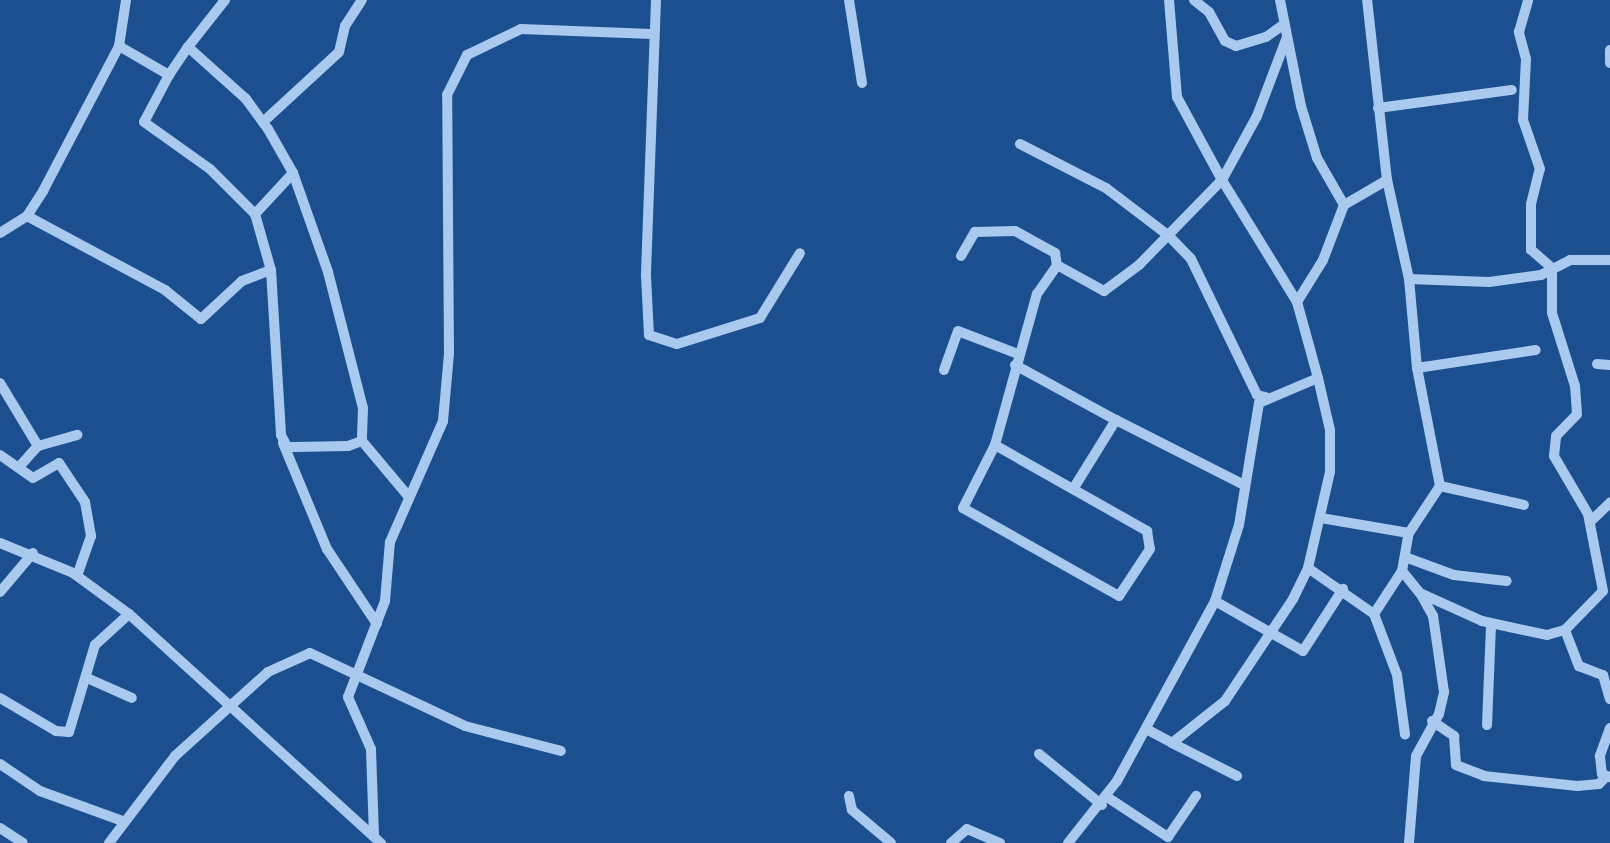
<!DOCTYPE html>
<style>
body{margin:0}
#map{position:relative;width:1610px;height:843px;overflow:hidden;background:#1b4f8f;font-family:"Space Grotesk",sans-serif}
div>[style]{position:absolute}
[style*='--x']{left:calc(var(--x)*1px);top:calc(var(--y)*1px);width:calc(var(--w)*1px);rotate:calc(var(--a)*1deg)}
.minor>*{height:10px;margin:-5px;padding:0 5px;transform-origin:5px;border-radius:5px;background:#a9c9ee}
span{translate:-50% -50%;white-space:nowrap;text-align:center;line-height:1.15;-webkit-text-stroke:6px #1b4f8f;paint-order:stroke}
</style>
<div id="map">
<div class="minor">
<i style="--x:656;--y:0;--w:276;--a:92.1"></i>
<i style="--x:646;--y:276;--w:59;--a:87.1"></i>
<i style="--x:649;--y:335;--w:29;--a:18"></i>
<i style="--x:677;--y:344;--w:87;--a:-17.4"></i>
<i style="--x:760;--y:318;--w:76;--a:-58.4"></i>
<i style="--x:849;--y:0;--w:84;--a:81.1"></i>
<i style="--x:1194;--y:0;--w:19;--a:39"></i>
<i style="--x:1209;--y:12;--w:33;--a:61"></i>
<i style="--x:1225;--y:41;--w:12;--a:24"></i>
<i style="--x:1236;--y:46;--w:31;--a:-17"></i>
<i style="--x:1266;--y:37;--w:21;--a:-35"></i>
<i style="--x:1280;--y:0;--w:108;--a:78.8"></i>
<i style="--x:1301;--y:106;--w:54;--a:72.9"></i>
<i style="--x:1317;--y:158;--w:54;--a:60.1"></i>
<i style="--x:1287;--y:37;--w:85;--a:110.8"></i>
<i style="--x:1257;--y:116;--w:73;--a:118.7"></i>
<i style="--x:1222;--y:180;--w:143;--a:58.4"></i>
<i style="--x:119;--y:46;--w:58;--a:30.1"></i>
<i style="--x:169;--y:75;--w:34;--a:-56"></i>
<i style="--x:188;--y:47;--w:78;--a:41.9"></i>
<i style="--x:246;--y:99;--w:37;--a:54"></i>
<i style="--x:268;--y:129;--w:51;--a:60.4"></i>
<i style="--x:293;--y:173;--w:105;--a:70.5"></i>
<i style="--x:328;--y:272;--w:140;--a:75.6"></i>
<i style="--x:363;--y:408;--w:33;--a:92"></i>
<i style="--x:362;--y:441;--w:73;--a:50"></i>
<i style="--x:188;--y:47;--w:60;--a:-51.8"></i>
<i style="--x:1610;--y:50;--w:13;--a:90"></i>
<i style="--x:169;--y:75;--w:53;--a:118"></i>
<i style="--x:144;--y:122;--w:81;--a:35.5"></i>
<i style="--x:210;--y:169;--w:64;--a:45"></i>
<i style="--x:1378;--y:108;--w:135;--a:-7.7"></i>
<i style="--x:263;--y:122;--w:103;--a:-42.6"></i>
<i style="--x:339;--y:52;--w:27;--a:-77"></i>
<i style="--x:345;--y:26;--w:31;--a:-57"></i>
<i style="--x:1020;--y:144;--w:97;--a:27.1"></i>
<i style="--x:1106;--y:188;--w:78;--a:37.2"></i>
<i style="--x:1168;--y:235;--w:33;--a:46"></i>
<i style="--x:1191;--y:259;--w:151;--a:64.1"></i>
<i style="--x:1257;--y:395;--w:9;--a:13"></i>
<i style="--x:293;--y:173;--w:56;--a:132.8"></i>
<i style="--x:255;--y:214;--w:58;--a:74.1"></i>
<i style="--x:271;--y:270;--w:165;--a:86.5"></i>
<i style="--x:281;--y:435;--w:13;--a:63"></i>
<i style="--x:287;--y:447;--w:7;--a:0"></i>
<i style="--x:294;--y:447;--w:54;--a:-1.1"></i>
<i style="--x:348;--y:446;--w:15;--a:-20"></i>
<i style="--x:27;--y:216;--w:157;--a:28.2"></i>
<i style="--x:165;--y:290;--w:46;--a:38.9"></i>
<i style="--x:201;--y:319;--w:56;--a:-42.8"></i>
<i style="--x:242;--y:281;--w:31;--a:-21"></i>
<i style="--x:0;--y:233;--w:32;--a:-32"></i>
<i style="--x:27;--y:216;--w:30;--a:-57"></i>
<i style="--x:43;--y:191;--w:164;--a:-62.3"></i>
<i style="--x:119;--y:46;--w:47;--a:-81.3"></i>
<i style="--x:961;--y:256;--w:28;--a:-60"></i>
<i style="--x:975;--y:232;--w:40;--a:-1.4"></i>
<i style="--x:1015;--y:231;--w:46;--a:28.8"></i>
<i style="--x:1055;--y:253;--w:12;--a:81"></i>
<i style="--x:1057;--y:265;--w:54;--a:29"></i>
<i style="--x:1104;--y:291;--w:44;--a:-36.6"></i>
<i style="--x:1139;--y:265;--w:119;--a:-45.7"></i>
<i style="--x:1222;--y:180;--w:94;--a:-118.5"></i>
<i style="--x:1177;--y:97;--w:97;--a:-94.7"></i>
<i style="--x:1409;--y:279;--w:80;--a:2.1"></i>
<i style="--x:1489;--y:282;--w:52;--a:-7.7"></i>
<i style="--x:1541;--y:275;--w:33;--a:-27"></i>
<i style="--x:1570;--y:260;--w:40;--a:0"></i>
<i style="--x:1597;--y:364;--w:13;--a:4"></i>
<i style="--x:1015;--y:365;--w:115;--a:28.6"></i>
<i style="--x:1417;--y:368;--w:120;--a:-8.6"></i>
<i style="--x:944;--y:370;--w:41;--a:-70.3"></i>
<i style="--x:958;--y:331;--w:64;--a:21"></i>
<i style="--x:0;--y:383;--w:74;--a:58.9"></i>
<i style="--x:283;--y:443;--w:115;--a:67.5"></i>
<i style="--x:327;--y:549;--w:90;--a:56.3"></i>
<i style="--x:995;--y:445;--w:175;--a:29.5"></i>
<i style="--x:1147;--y:531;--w:18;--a:81"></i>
<i style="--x:1150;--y:549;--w:56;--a:123.4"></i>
<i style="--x:1119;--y:596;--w:179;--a:-150.6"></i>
<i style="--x:963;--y:508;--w:71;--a:-63.1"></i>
<i style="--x:995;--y:445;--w:157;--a:-74.5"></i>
<i style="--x:1037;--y:294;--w:35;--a:-55"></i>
<i style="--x:0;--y:455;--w:40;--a:34.9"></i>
<i style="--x:33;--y:478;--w:30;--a:-30"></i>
<i style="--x:59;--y:463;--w:47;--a:56.3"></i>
<i style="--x:85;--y:502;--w:35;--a:80"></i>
<i style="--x:91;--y:536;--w:42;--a:109.3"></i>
<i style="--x:19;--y:467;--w:28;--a:-48"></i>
<i style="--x:38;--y:446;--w:41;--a:-15.8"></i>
<i style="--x:1075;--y:486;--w:78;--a:-58.2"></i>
<i style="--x:1116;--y:420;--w:141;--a:26.9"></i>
<i style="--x:1440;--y:486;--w:86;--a:12.7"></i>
<i style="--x:1321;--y:518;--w:89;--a:9.7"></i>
<i style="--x:1590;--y:522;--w:28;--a:-44"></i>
<i style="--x:0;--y:543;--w:79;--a:22.3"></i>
<i style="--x:73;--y:573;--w:69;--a:36.2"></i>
<i style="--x:129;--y:614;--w:341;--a:42.3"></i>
<i style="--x:1405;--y:557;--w:52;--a:20.2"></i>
<i style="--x:1454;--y:575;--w:53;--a:6.5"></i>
<i style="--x:1308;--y:568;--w:80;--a:34.9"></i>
<i style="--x:1374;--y:614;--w:51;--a:-56.9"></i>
<i style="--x:1402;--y:571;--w:39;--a:-80"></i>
<i style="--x:1409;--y:533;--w:56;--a:-56.6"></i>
<i style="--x:1440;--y:486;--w:120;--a:-101"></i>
<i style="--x:1417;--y:368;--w:89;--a:-95.1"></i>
<i style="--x:1409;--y:279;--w:101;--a:-102.5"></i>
<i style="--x:1387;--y:180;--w:181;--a:-96.3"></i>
<i style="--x:1402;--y:571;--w:28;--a:51"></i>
<i style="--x:1420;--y:593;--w:68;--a:24.3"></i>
<i style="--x:1482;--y:621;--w:66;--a:12.2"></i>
<i style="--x:1547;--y:635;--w:19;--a:-16"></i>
<i style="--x:1565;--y:630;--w:54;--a:-45.7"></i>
<i style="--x:1603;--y:591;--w:78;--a:-101"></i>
<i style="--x:1588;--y:514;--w:67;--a:-120.4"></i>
<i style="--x:1554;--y:456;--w:20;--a:-84"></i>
<i style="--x:1556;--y:436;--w:30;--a:-46"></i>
<i style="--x:1577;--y:414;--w:28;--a:-94"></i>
<i style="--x:1575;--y:386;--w:77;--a:-107.5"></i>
<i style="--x:1552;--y:313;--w:45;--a:-90"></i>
<i style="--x:1552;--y:268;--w:28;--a:-139"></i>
<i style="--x:1531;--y:250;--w:46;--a:-90"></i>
<i style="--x:1531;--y:204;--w:36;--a:-76"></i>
<i style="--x:1540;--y:169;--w:52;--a:-109.1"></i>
<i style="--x:1523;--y:120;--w:61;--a:-87.2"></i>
<i style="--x:1526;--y:59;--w:28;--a:-105"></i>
<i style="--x:1519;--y:32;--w:33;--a:-74"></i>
<i style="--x:0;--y:592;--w:51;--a:-49.8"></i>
<i style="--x:1215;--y:601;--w:101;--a:29.6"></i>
<i style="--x:1303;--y:651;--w:74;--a:-57.2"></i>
<i style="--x:1374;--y:614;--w:65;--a:69.3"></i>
<i style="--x:1397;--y:675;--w:60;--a:82.3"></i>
<i style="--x:1565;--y:630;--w:39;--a:69"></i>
<i style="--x:1579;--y:666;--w:26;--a:21"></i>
<i style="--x:1603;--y:675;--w:25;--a:74"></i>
<i style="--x:87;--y:678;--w:49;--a:24"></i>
<i style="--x:0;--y:698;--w:65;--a:30.5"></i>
<i style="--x:56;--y:731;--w:13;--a:4"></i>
<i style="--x:69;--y:732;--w:91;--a:-73.4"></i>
<i style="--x:95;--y:645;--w:46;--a:-42.4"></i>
<i style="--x:1432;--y:721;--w:27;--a:34"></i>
<i style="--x:1454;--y:736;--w:29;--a:86"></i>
<i style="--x:1456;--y:765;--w:30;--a:21"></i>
<i style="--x:1484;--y:776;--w:94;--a:6.1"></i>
<i style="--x:1577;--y:786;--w:22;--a:-5"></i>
<i style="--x:1599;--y:784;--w:11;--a:-45"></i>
<i style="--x:1487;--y:725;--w:101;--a:-87.7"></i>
<i style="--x:1610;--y:728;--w:30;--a:110"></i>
<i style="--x:1600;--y:756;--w:18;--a:84"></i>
<i style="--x:1602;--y:774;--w:9;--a:21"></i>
<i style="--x:1148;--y:730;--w:27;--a:28"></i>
<i style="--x:1172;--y:743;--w:68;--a:-38.4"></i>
<i style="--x:1225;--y:701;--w:123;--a:-56.3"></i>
<i style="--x:1293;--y:599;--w:34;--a:-64"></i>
<i style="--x:1308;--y:568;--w:98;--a:-77.1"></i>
<i style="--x:1330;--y:472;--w:42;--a:-90"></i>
<i style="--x:1330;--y:430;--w:53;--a:-103"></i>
<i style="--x:1172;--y:743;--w:73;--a:26.9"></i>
<i style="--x:1039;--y:754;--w:81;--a:39"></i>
<i style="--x:0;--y:764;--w:48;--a:34"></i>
<i style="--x:40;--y:791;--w:90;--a:20"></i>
<i style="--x:849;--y:796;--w:14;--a:78"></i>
<i style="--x:852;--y:810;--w:51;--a:40.2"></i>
<i style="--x:1107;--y:797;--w:73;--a:33.3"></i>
<i style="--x:1168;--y:837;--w:50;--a:-55.7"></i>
<i style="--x:0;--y:828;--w:27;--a:33"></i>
<i style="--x:374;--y:836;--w:87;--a:-92"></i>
<i style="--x:371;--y:749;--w:57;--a:-113.9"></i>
<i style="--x:348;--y:697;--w:103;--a:-68.9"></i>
<i style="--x:385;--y:601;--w:59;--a:-85.2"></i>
<i style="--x:390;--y:542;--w:132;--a:-66.3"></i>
<i style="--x:443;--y:421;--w:67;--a:-84.9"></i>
<i style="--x:449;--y:354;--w:259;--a:-90.4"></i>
<i style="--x:447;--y:95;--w:45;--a:-63.4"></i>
<i style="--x:467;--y:55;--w:60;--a:-25.7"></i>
<i style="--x:521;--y:29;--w:131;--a:2.2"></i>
<i style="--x:109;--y:843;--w:109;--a:-52.8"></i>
<i style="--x:175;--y:756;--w:125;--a:-42.1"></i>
<i style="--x:268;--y:672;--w:46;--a:-24.3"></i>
<i style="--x:310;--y:653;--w:171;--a:25.2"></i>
<i style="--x:465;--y:726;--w:99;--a:14.6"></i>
<i style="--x:951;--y:843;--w:21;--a:-41"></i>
<i style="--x:967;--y:829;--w:36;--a:23"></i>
<i style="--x:1068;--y:843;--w:79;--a:-51.7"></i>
<i style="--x:1117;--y:781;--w:205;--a:-61.4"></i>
<i style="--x:1215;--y:601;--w:80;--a:-72.5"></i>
<i style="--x:1239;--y:525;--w:124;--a:-80.7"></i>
<i style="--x:1259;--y:403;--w:64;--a:-23"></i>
<i style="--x:1318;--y:378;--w:79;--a:-105.4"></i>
<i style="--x:1297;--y:302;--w:49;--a:-58.2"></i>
<i style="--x:1323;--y:260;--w:59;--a:-69.1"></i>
<i style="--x:1344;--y:205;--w:50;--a:-30.2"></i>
<i style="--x:1409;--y:843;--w:87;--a:-85.4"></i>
<i style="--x:1416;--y:756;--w:48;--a:-61.3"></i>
<i style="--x:1439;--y:714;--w:23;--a:-77"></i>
<i style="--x:1444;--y:692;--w:77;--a:-98.2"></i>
<i style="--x:1433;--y:616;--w:26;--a:-119"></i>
</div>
</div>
